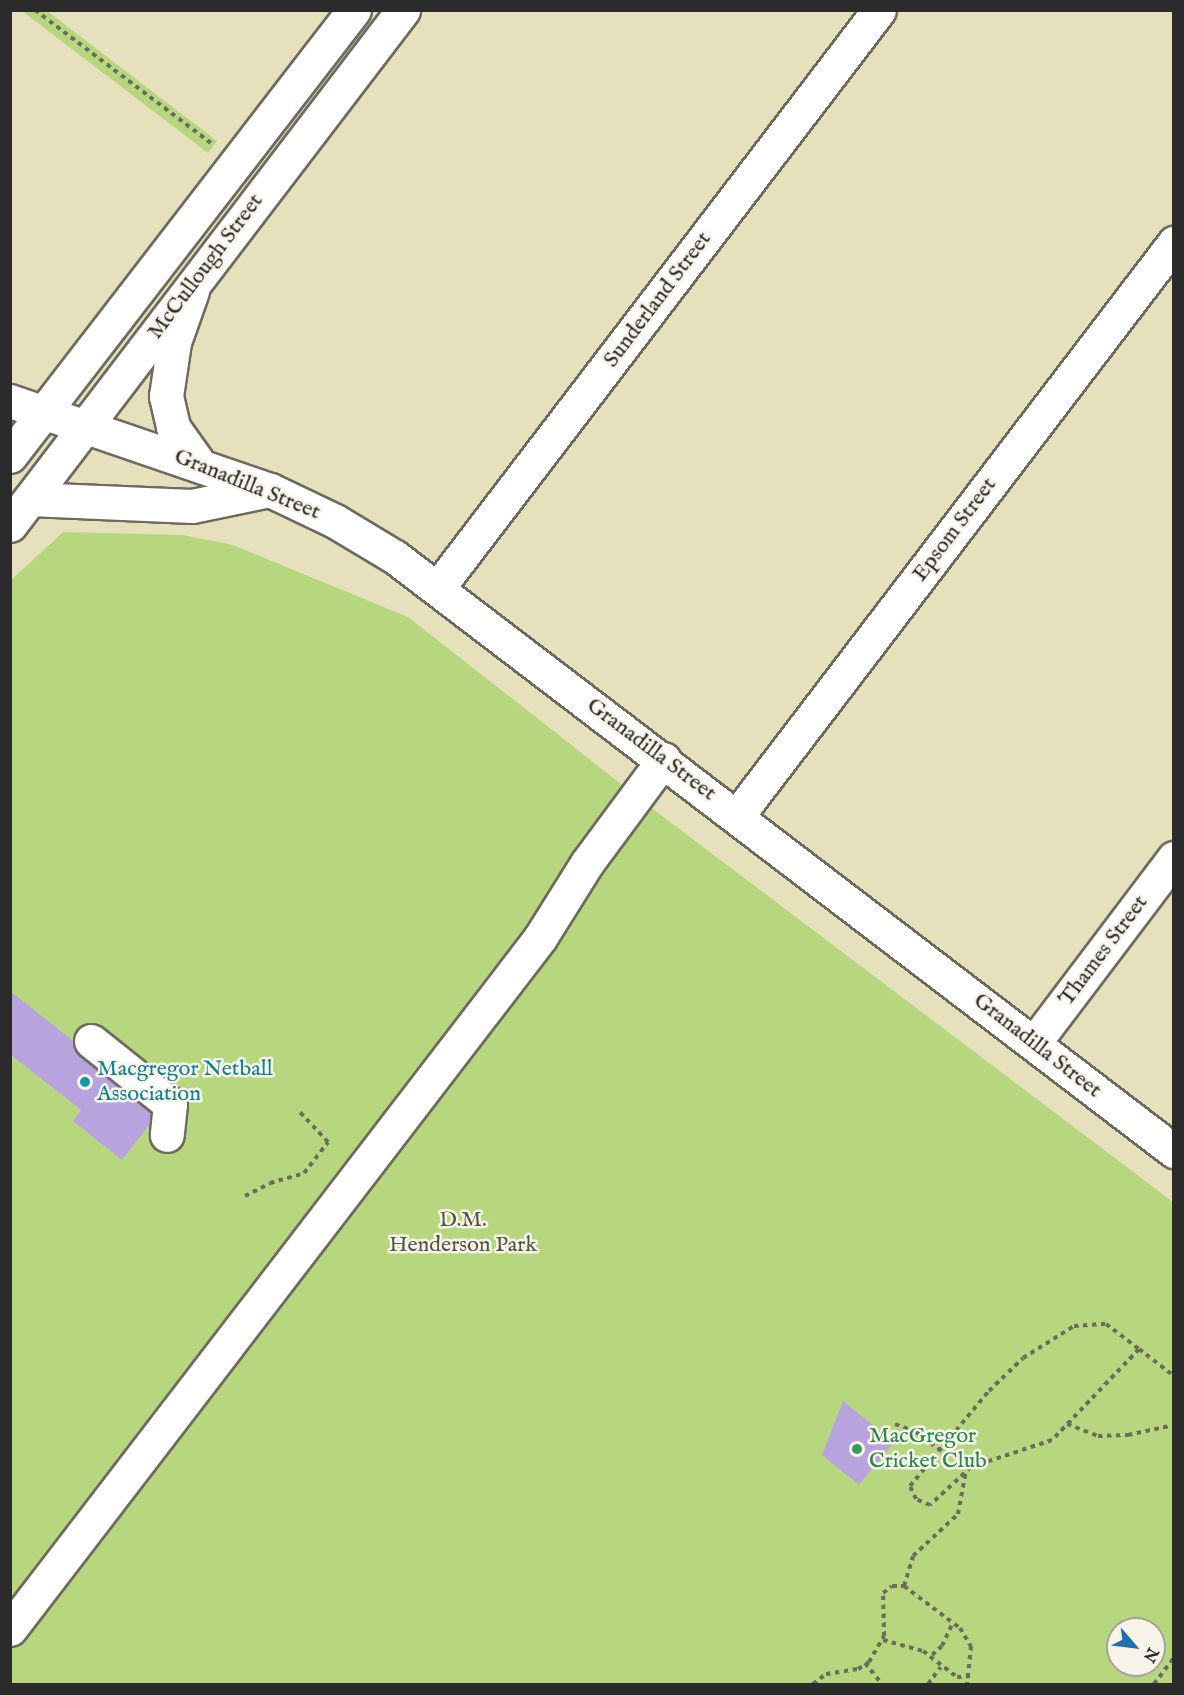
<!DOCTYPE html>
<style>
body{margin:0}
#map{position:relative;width:1184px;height:1695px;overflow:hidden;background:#e7e0bd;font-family:"IM FELL English",serif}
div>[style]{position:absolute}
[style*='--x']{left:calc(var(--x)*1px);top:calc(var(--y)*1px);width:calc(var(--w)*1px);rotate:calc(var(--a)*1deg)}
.green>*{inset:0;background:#b7d77e}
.building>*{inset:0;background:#b9a3de}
.path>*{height:4px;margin-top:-2px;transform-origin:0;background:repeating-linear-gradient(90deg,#6d6a5e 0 4.5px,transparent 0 9px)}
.roads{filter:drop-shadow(2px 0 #6d6a5e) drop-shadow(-2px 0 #6d6a5e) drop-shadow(0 2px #6d6a5e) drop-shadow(0 -2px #6d6a5e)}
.minor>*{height:33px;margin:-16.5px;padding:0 16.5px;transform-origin:16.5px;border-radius:16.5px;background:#fff}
.major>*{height:33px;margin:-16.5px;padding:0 16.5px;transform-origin:16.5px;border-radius:16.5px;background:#fff}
.dots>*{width:16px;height:16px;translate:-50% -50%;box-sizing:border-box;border:3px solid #f7f3e8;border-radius:50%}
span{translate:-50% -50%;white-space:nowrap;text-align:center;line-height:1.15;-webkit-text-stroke:5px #f7f3e8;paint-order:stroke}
.street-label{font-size:22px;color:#2b2b2b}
.culture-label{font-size:22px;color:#0d838f}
.left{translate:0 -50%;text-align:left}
.park-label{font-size:22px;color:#4e5640}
.leisure-label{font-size:22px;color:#27864d}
.frame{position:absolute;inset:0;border:12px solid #2b2b2b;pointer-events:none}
.north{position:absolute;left:1106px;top:1617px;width:60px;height:60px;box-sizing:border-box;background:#f7f3e8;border:2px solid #a5a39c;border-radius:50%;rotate:118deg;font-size:16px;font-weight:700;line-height:24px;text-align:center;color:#2b2b2b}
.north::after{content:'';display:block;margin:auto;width:21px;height:27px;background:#1f6fb2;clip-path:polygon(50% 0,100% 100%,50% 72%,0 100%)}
</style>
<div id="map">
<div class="green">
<i style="clip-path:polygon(22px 11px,47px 11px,217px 141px,208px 153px)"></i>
<i style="clip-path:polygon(evenodd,63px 532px,183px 535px,233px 545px,408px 617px,653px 809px,1173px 1202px,1173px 1684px,11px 1684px,10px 581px,63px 532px,1118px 1629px,1154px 1629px,1154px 1665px,1118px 1665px,1118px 1629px)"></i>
</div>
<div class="building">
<i style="clip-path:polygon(10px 991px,161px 1110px,122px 1160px,73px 1121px,81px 1110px,10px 1054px)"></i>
<i style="clip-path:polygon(843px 1401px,894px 1442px,859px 1485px,822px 1455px)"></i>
</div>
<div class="path">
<i style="--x:35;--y:10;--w:222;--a:37.1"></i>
<i style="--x:245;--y:1196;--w:28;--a:-27"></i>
<i style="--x:270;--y:1183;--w:35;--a:-16"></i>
<i style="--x:304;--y:1173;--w:39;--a:-52"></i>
<i style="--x:328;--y:1142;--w:45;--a:-133.2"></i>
<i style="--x:1139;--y:1349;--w:126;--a:133.7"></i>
<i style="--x:1052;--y:1440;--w:85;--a:161.6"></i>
<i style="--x:971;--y:1467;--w:56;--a:137.2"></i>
<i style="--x:930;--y:1505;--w:15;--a:-157"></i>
<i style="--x:916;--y:1499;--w:14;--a:-115"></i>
<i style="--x:910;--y:1486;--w:124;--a:-50.3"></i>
<i style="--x:989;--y:1391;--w:47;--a:-44.1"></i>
<i style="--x:1023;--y:1358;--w:60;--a:-32.1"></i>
<i style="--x:1074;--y:1326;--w:32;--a:-4"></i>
<i style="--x:1106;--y:1324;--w:41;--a:37.1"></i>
<i style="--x:1139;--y:1349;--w:44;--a:37.6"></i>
<i style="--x:895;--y:1424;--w:22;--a:21"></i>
<i style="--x:916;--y:1432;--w:30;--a:37"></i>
<i style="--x:1067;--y:1424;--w:33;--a:21"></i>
<i style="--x:1098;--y:1436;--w:30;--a:-2"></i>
<i style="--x:1128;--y:1435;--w:47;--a:-12.3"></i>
<i style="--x:904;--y:1586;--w:31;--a:-73"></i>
<i style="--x:913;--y:1556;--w:62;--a:-43"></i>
<i style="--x:958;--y:1514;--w:44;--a:-79.5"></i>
<i style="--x:883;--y:1640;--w:41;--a:15.4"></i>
<i style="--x:923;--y:1651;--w:43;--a:37.4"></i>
<i style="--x:957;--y:1677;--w:13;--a:-4"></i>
<i style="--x:932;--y:1655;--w:13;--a:-42"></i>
<i style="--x:942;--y:1646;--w:26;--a:-65"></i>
<i style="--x:865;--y:1663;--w:27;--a:51"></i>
<i style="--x:813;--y:1684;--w:16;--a:-38"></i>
<i style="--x:826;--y:1674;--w:32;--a:-9"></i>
<i style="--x:858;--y:1669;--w:13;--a:-32"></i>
<i style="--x:869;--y:1662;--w:30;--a:-60"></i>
<i style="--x:884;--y:1636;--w:43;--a:-91.3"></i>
<i style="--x:883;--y:1593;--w:11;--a:-38"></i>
<i style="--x:892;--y:1586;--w:12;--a:0"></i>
<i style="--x:904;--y:1586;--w:70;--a:36.9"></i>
<i style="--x:960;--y:1628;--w:21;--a:59"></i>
<i style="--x:971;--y:1646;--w:38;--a:96"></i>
<i style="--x:928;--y:1684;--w:21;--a:-53"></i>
<i style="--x:1154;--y:1684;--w:34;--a:-53"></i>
</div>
<div class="roads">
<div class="minor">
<i style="--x:192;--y:291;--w:54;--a:109.4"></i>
<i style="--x:174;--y:342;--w:55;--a:98.4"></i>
<i style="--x:166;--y:396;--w:32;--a:77"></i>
<i style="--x:173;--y:427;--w:47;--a:54.6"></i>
<i style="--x:10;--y:401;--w:275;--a:18.9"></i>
<i style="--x:270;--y:490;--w:72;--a:25.5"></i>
<i style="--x:335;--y:521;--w:70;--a:31"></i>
<i style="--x:395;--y:557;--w:980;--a:37.33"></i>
<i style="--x:30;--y:499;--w:162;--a:2.5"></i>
<i style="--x:192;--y:506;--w:80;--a:-11.6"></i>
<i style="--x:437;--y:589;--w:728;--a:-52.64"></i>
<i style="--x:737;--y:816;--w:721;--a:-52.67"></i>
<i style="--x:91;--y:1041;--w:101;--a:38.6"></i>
<i style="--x:170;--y:1104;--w:31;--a:96"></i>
<i style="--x:1034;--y:1043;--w:232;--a:-52.9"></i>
<i style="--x:10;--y:1629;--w:871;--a:-52.51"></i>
<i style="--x:540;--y:938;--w:89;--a:-57.9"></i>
<i style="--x:587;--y:863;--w:129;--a:-53.5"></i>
</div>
<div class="major">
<i style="--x:10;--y:456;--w:563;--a:-52.36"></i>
<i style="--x:10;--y:525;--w:648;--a:-52.65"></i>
</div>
</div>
<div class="dots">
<i style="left:85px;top:1082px;background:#0f9aa8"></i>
<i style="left:857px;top:1449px;background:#2e9e5b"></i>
</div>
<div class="street-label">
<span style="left:206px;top:267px;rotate:-53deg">McCullough Street</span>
<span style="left:658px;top:300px;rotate:-53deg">Sunderland Street</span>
<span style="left:247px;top:485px;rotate:22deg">Granadilla Street</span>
<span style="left:955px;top:530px;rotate:-53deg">Epsom Street</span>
<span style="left:651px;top:750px;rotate:37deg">Granadilla Street</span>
<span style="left:1104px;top:951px;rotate:-53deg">Thames Street</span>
<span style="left:1037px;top:1046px;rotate:38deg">Granadilla Street</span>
</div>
<div class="culture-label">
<span class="left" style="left:97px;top:1082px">Macgregor Netball<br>Association</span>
</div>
<div class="park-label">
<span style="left:463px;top:1233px">D.M.<br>Henderson Park</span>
</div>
<div class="leisure-label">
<span class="left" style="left:869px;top:1449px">MacGregor<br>Cricket Club</span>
</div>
<div class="frame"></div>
<div class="north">N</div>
</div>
